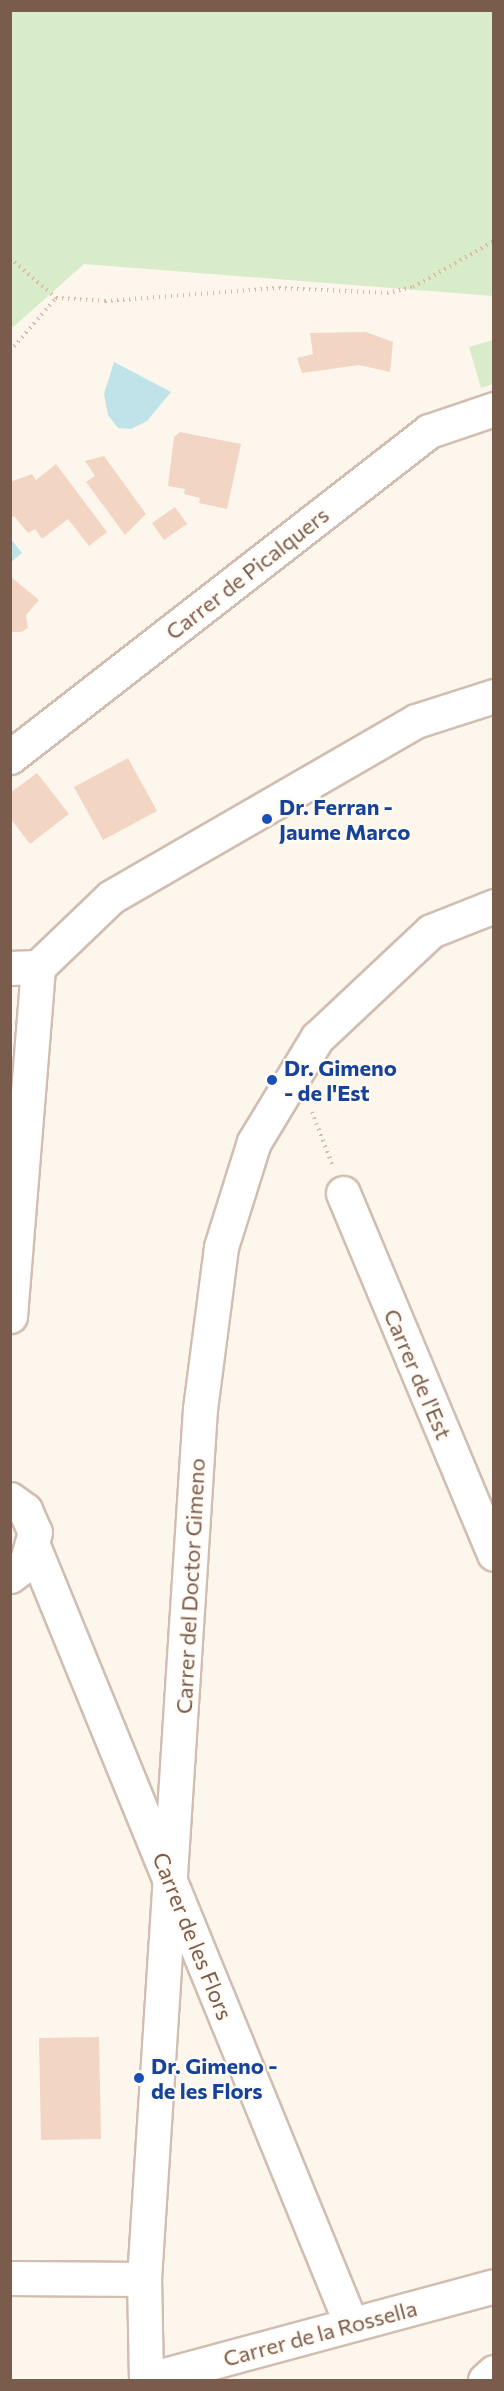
<!DOCTYPE html>
<style>
body{margin:0}
#map{position:relative;width:504px;height:2391px;overflow:hidden;background:#fdf6ec;font-family:Commissioner,sans-serif}
div>[style]{position:absolute}
[style*='--x']{left:calc(var(--x)*1px);top:calc(var(--y)*1px);width:calc(var(--w)*1px);rotate:calc(var(--a)*1deg)}
.green>*{inset:0;background:#d8ecc9}
.water>*{inset:0;background:#bfe3e8}
.building>*{inset:0;background:#f3d5c3}
.path>*{height:4px;margin-top:-2px;transform-origin:0;background:repeating-linear-gradient(90deg,#d9b8a5 0 1.5px,transparent 0 6px)}
.roads{filter:drop-shadow(2px 0 #d1beb0) drop-shadow(-2px 0 #d1beb0) drop-shadow(0 2px #d1beb0) drop-shadow(0 -2px #d1beb0)}
.minor>*{height:33px;margin:-16.5px;padding:0 16.5px;transform-origin:16.5px;border-radius:16.5px;background:#fff}
.dots>*{width:16px;height:16px;translate:-50% -50%;box-sizing:border-box;border:3px solid #fffaf3;border-radius:50%}
span{translate:-50% -50%;white-space:nowrap;text-align:center;line-height:1.15;-webkit-text-stroke:4.5px #fffaf3;paint-order:stroke}
.street-label{font-size:22px;color:#7a5c4d}
.transit-label{font-size:22px;color:#164399;font-weight:700}
.left{translate:0 -50%;text-align:left}
.frame{position:absolute;inset:0;border:12px solid #7a5c4d;pointer-events:none}
</style>
<div id="map">
<div class="green">
<i style="clip-path:polygon(11px 10px,493px 11px,493px 296px,84px 264px,11px 329px)"></i>
<i style="clip-path:polygon(493px 340px,493px 384px,481px 388px,469px 347px)"></i>
</div>
<div class="water">
<i style="clip-path:polygon(114px 362px,171px 392px,147px 421px,131px 429px,118px 428px,108px 415px,104px 394px)"></i>
<i style="clip-path:polygon(10px 538px,22px 553px,11px 562px,10px 562px)"></i>
</div>
<div class="building">
<i style="clip-path:polygon(366px 332px,393px 342px,390px 372px,359px 365px,302px 373px,297px 358px,313px 354px,310px 333px)"></i>
<i style="clip-path:polygon(180px 432px,241px 444px,227px 509px,199px 503px,200px 498px,184px 494px,185px 489px,168px 486px,174px 437px)"></i>
<i style="clip-path:polygon(104px 456px,146px 514px,125px 535px,86px 482px,95px 476px,85px 461px)"></i>
<i style="clip-path:polygon(56px 464px,107px 532px,89px 546px,68px 519px,42px 539px,35px 529px,28px 533px,14px 516px,10px 518px,10px 482px,32px 474px,36px 480px)"></i>
<i style="clip-path:polygon(175px 507px,187px 524px,164px 540px,152px 523px)"></i>
<i style="clip-path:polygon(10px 576px,39px 600px,26px 615px,28px 628px,21px 632px,10px 632px)"></i>
<i style="clip-path:polygon(128px 758px,157px 811px,103px 840px,74px 787px)"></i>
<i style="clip-path:polygon(37px 773px,69px 814px,30px 844px,10px 818px,10px 793px)"></i>
<i style="clip-path:polygon(99px 2037px,101px 2139px,41px 2140px,39px 2038px)"></i>
</div>
<div class="path">
<i style="--x:10;--y:258;--w:61;--a:41"></i>
<i style="--x:56;--y:298;--w:49;--a:3.5"></i>
<i style="--x:105;--y:301;--w:174;--a:-4.3"></i>
<i style="--x:279;--y:288;--w:108;--a:2.7"></i>
<i style="--x:387;--y:293;--w:27;--a:-13"></i>
<i style="--x:413;--y:287;--w:93;--a:-29.6"></i>
<i style="--x:10;--y:351;--w:70;--a:-49"></i>
<i style="--x:312;--y:1112;--w:56;--a:69"></i>
</div>
<div class="roads">
<div class="minor">
<i style="--x:10;--y:757;--w:531;--a:-37.88"></i>
<i style="--x:429;--y:431;--w:69;--a:-18.7"></i>
<i style="--x:38;--y:967;--w:101;--a:-43.8"></i>
<i style="--x:111;--y:897;--w:352;--a:-30"></i>
<i style="--x:416;--y:721;--w:82;--a:-17.8"></i>
<i style="--x:10;--y:968;--w:28;--a:-2"></i>
<i style="--x:343;--y:1193;--w:391;--a:67.3"></i>
<i style="--x:10;--y:1316;--w:350;--a:-85.4"></i>
<i style="--x:10;--y:1499;--w:19;--a:36"></i>
<i style="--x:25;--y:1510;--w:24;--a:66"></i>
<i style="--x:35;--y:1532;--w:33;--a:106"></i>
<i style="--x:26;--y:1564;--w:20;--a:143"></i>
<i style="--x:34;--y:1548;--w:838;--a:67.78"></i>
<i style="--x:10;--y:2278;--w:134;--a:0.4"></i>
<i style="--x:146;--y:2380;--w:101;--a:-91.1"></i>
<i style="--x:144;--y:2279;--w:872;--a:-86.32"></i>
<i style="--x:200;--y:1409;--w:163;--a:-82.6"></i>
<i style="--x:221;--y:1247;--w:110;--a:-72.6"></i>
<i style="--x:254;--y:1142;--w:122;--a:-58.8"></i>
<i style="--x:317;--y:1038;--w:156;--a:-43.2"></i>
<i style="--x:431;--y:931;--w:68;--a:-21.6"></i>
<i style="--x:146;--y:2380;--w:360;--a:-15.1"></i>
<i style="--x:485;--y:2380;--w:12;--a:-42"></i>
</div>
</div>
<div class="dots">
<i style="left:267px;top:819px;background:#1a4fb4"></i>
<i style="left:272px;top:1080px;background:#1a4fb4"></i>
<i style="left:139px;top:2078px;background:#1a4fb4"></i>
</div>
<div class="street-label">
<span style="left:247px;top:573px;rotate:-38deg">Carrer de Picalquers</span>
<span style="left:418px;top:1374px;rotate:67deg">Carrer de l'Est</span>
<span style="left:190px;top:1586px;rotate:-87deg">Carrer del Doctor Gimeno</span>
<span style="left:193px;top:1936px;rotate:68deg">Carrer de les Flors</span>
<span style="left:320px;top:2333px;rotate:-15deg">Carrer de la Rossella</span>
</div>
<div class="transit-label">
<span class="left" style="left:279px;top:819px">Dr. Ferran -<br>Jaume Marco</span>
<span class="left" style="left:284px;top:1080px">Dr. Gimeno<br>- de l'Est</span>
<span class="left" style="left:151px;top:2078px">Dr. Gimeno -<br>de les Flors</span>
</div>
<div class="frame"></div>
</div>
